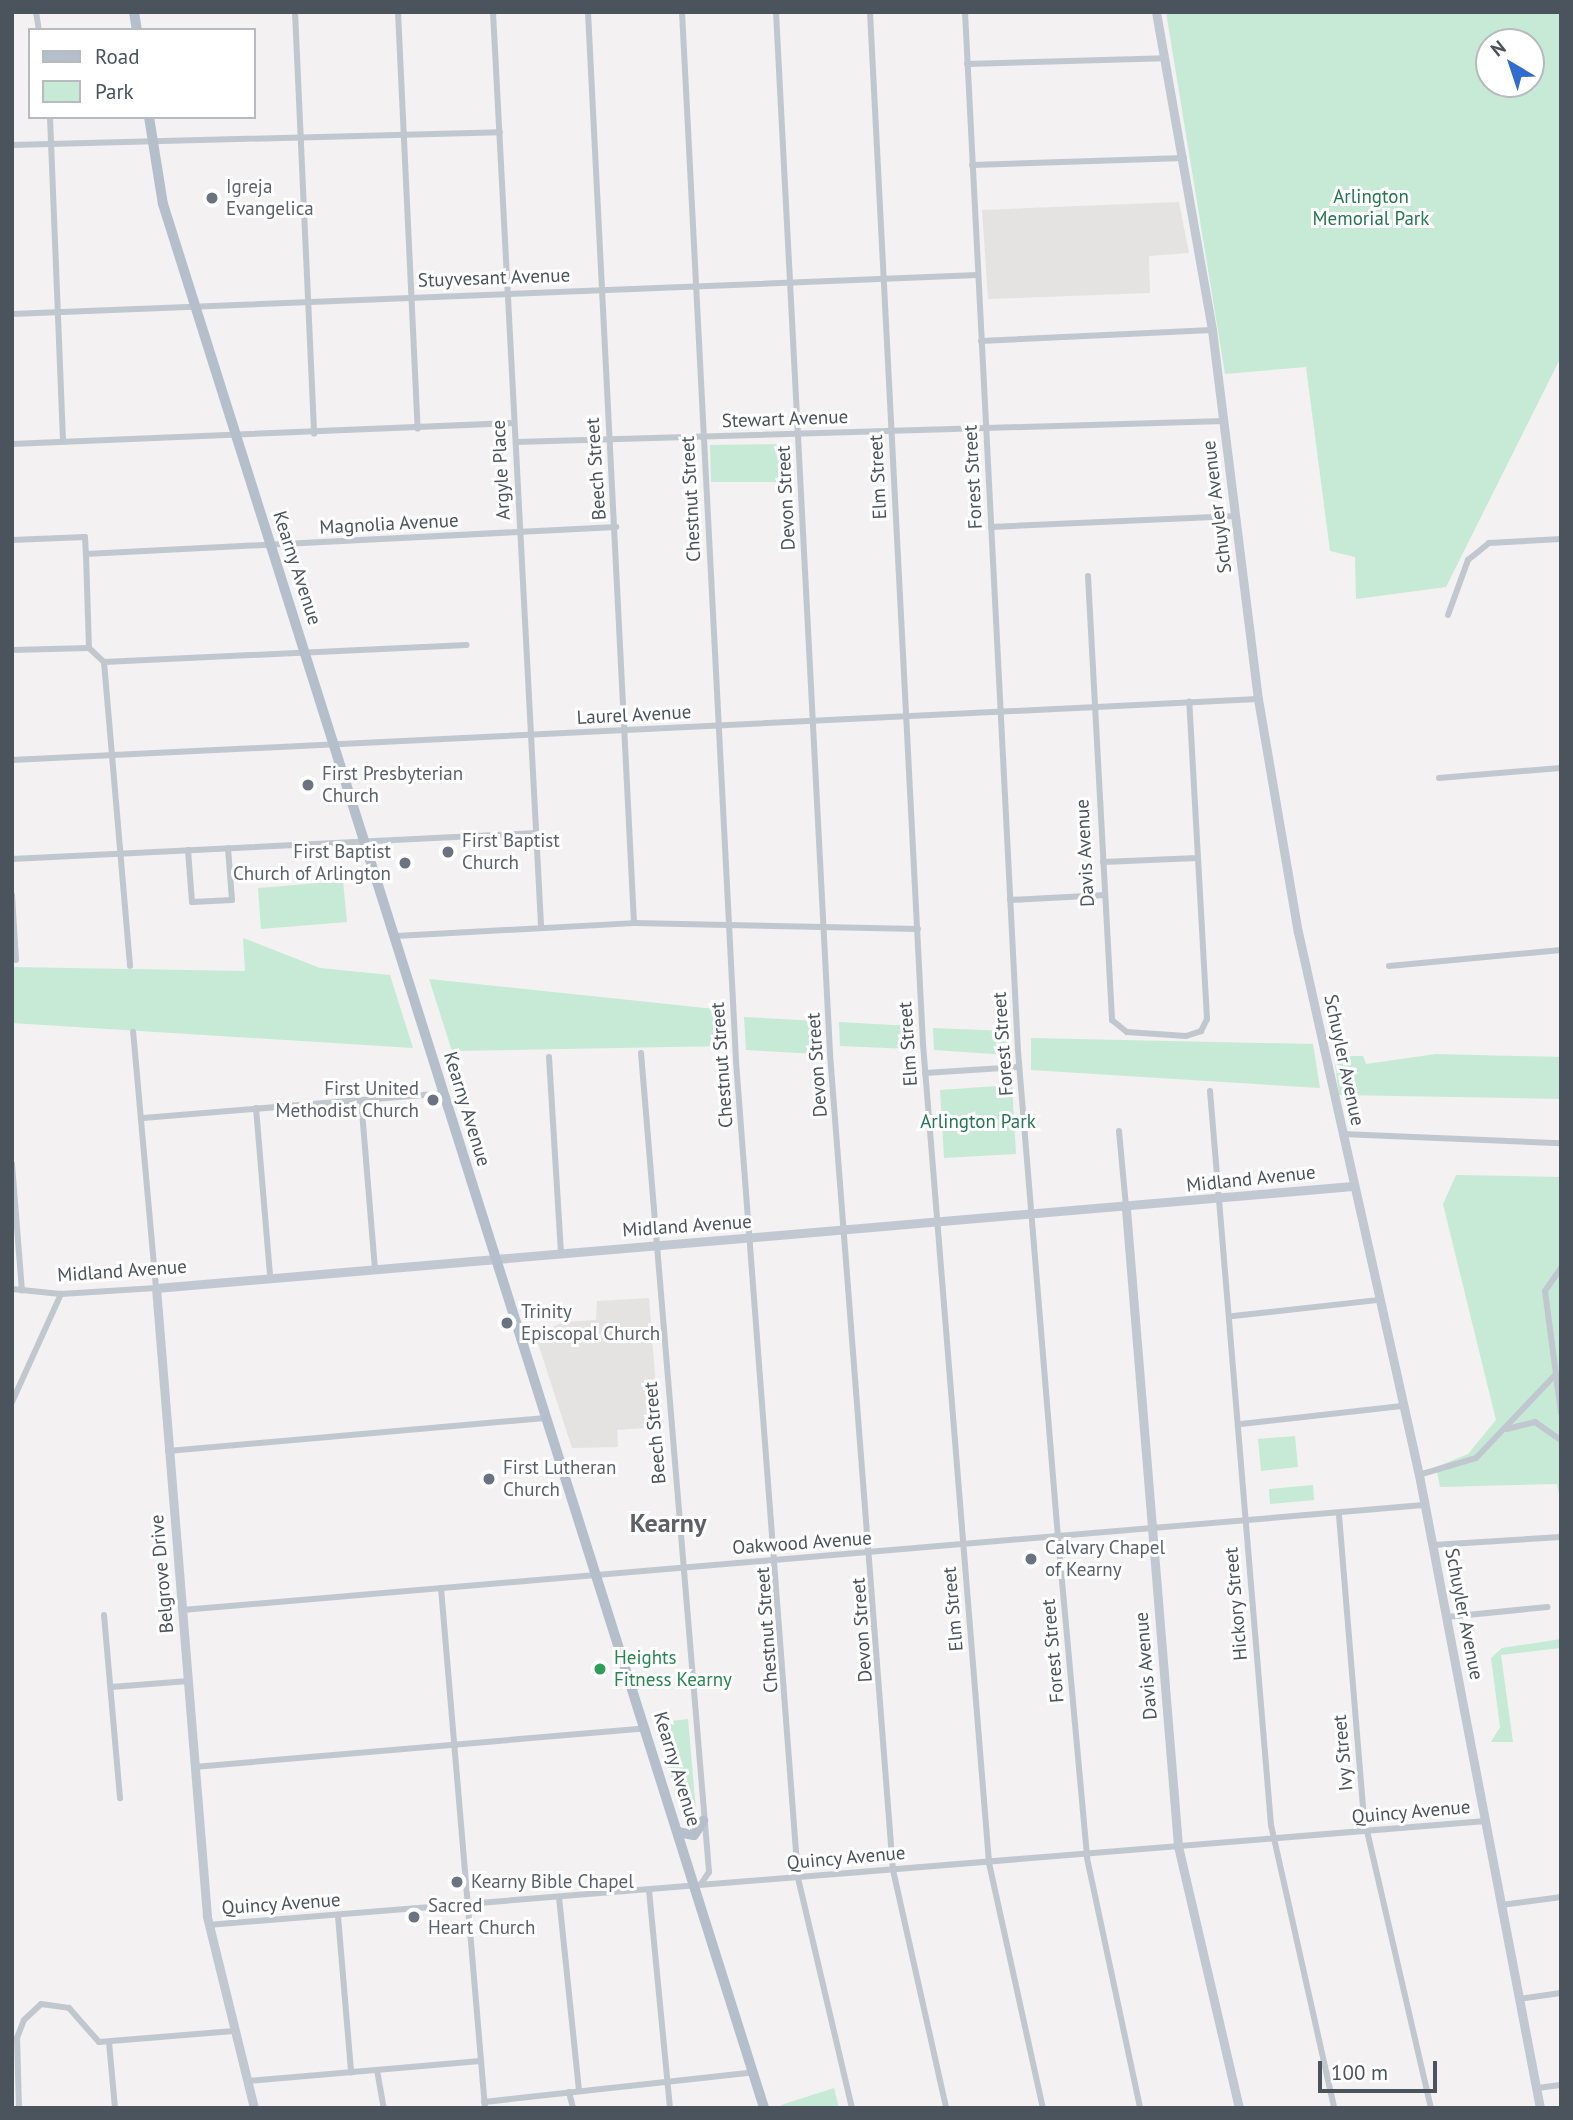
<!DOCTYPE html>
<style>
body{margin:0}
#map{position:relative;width:1573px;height:2120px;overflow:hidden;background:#f3f1f1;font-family:"PT Sans",sans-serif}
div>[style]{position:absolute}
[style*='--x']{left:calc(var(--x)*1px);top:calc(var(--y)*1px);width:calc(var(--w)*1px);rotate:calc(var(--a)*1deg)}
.education>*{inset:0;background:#e4e3e2}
.green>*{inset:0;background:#c6ead6}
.street>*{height:6px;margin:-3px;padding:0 3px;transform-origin:3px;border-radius:3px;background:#c1c7ce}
.secondary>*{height:9px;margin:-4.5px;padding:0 4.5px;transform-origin:4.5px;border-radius:4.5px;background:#c1c8d2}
.primary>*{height:10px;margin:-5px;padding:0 5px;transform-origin:5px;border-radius:5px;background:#b5bfcc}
.dots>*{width:19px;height:19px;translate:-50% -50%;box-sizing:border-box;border:4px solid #fff;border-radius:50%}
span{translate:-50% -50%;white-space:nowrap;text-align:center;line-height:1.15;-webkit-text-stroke:6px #fff;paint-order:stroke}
.worship-label{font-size:19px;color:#5b616d}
.left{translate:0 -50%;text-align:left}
.right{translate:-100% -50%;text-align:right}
.park-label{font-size:19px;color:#247651}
.street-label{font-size:19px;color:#4b535c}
.leisure-label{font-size:19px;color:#27864d}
.district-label{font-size:26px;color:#5e6165;font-weight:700}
.frame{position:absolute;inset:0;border:14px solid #4b535c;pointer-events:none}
.legend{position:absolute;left:28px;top:28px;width:228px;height:91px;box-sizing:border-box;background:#fff;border:2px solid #b7babe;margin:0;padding:9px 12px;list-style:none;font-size:21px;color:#4b535c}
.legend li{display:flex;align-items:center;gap:14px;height:35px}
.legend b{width:35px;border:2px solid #b7babe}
.north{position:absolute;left:1475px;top:28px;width:70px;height:70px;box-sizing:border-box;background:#fff;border:2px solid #b7babe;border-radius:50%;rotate:321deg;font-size:19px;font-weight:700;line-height:28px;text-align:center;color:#4b535c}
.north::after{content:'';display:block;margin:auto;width:24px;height:32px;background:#316cce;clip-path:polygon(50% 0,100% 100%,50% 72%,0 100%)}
.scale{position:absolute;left:1318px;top:2061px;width:119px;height:32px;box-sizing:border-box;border:4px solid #4b535c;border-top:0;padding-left:9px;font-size:21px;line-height:24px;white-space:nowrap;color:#4b535c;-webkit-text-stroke:5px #fff;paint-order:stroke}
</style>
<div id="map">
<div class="education">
<i style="clip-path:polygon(1179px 202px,1189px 253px,1149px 256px,1150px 293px,988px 299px,982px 210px)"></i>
<i style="clip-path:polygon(649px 1298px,659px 1427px,617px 1430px,618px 1447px,572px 1448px,535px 1334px,564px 1322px,596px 1320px,597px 1301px)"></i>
</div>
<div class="green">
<i style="clip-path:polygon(evenodd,1166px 12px,1561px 12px,1561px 357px,1446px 587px,1356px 599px,1355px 557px,1330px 551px,1306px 367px,1225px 374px,1166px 12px,1489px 42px,1531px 42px,1531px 84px,1489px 84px,1489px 42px)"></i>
<i style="clip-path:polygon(788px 444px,788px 482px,711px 482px,710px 445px)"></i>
<i style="clip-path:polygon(343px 881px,347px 922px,261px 929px,258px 888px)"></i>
<i style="clip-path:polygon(243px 938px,320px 968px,390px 975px,413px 1048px,12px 1023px,12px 967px,245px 971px)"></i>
<i style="clip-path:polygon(429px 979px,724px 1010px,725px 1046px,452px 1051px)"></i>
<i style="clip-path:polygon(744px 1017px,817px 1021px,817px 1054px,746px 1050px)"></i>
<i style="clip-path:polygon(839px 1022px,911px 1026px,911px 1049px,840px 1046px)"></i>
<i style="clip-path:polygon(933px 1028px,1007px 1031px,1008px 1055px,934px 1050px)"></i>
<i style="clip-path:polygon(1031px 1038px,1313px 1044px,1320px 1088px,1031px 1070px)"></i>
<i style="clip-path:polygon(1436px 1054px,1561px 1057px,1561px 1099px,1339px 1095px,1334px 1056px,1363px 1056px,1366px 1064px)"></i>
<i style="clip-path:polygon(1012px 1085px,1016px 1154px,944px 1158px,940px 1090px)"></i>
<i style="clip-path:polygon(1456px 1175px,1561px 1177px,1561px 1505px,1557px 1484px,1440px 1487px,1436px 1467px,1468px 1454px,1496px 1420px,1443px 1204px)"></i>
<i style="clip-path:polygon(1295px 1436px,1298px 1467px,1261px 1471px,1258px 1439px)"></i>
<i style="clip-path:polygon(1313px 1485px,1314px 1500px,1270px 1504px,1269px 1489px)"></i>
<i style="clip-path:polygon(1561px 1639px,1561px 1648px,1501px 1655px,1513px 1742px,1491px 1742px,1500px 1727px,1491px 1658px,1502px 1648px)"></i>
<i style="clip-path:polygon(688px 1719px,697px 1822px,686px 1825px,654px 1723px)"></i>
<i style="clip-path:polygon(834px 2088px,839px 2108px,782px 2108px,781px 2105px)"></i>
</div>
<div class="street">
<i style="--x:36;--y:12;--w:18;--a:81"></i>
<i style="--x:295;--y:12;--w:422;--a:87.4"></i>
<i style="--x:398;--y:12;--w:417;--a:87.3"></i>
<i style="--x:493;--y:12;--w:915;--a:86.99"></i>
<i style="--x:588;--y:12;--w:912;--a:87.11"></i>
<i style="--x:682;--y:12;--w:1050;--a:87.05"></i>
<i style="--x:736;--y:1061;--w:819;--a:85.66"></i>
<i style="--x:798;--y:1878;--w:236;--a:76.8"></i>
<i style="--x:776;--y:12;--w:1043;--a:87.03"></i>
<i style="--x:830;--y:1054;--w:818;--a:85.59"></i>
<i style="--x:893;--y:1870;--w:244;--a:77.4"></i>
<i style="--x:870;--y:12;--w:1033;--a:87.06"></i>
<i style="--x:923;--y:1044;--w:822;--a:85.39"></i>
<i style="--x:989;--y:1863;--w:251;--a:77.6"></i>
<i style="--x:965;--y:12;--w:1040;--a:87.08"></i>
<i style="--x:1018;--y:1051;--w:488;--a:85.3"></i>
<i style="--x:1058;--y:1537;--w:322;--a:84.8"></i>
<i style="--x:1087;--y:1858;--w:256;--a:78"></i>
<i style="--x:967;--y:64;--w:197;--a:-1.7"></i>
<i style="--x:50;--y:117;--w:325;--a:87.7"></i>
<i style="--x:12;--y:145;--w:488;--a:-1.5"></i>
<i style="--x:972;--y:165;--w:212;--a:-1.9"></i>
<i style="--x:12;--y:314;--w:966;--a:-2.31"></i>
<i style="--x:981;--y:341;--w:231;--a:-2.7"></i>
<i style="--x:516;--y:442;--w:708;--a:-1.7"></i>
<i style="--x:12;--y:444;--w:502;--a:-2.4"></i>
<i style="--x:991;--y:527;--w:245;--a:-2.6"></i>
<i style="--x:12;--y:540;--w:73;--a:-2.4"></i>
<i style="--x:85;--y:537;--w:17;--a:87"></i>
<i style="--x:86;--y:554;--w:531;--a:-2.92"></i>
<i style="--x:86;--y:554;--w:94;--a:88.2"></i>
<i style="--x:89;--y:648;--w:21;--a:43"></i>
<i style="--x:104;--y:662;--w:305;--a:85.1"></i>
<i style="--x:1088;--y:576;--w:445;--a:86.9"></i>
<i style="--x:1112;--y:1020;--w:19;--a:39"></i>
<i style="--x:1127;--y:1032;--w:59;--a:3.9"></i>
<i style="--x:1186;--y:1036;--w:16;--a:-18"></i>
<i style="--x:1201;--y:1031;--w:13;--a:-63"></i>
<i style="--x:1207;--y:1019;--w:318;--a:-93.2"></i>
<i style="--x:1448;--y:615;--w:59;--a:-70"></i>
<i style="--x:1468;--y:560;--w:27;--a:-39"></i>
<i style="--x:1489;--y:543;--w:72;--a:-3.2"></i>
<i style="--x:12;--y:650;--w:77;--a:-1.5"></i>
<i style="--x:104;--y:662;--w:363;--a:-2.7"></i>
<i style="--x:12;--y:760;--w:1247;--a:-2.8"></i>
<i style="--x:1439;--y:778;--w:122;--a:-4.7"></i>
<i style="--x:188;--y:850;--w:52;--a:85.6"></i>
<i style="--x:192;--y:902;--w:40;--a:-2.9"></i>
<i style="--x:232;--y:900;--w:52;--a:-94.4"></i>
<i style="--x:12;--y:859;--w:525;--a:-2.84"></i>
<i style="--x:1103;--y:862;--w:94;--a:-2.4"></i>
<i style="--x:12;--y:895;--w:65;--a:86.5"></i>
<i style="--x:1010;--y:900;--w:95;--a:-3"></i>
<i style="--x:396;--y:936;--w:238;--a:-3.1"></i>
<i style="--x:634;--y:923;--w:284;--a:1.2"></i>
<i style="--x:1389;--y:966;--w:173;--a:-5.3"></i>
<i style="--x:641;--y:1053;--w:822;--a:85.25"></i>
<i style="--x:709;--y:1872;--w:14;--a:124"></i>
<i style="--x:549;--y:1057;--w:195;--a:86.5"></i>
<i style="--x:925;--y:1073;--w:94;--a:-3.7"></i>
<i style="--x:1210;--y:1091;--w:737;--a:85.25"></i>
<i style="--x:1271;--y:1825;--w:290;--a:77.4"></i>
<i style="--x:361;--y:1099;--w:170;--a:85.3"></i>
<i style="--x:256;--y:1108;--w:169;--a:85.2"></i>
<i style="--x:143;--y:1118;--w:302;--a:-4.7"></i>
<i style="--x:1119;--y:1131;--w:76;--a:84.7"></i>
<i style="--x:1342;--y:1134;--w:219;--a:2.4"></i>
<i style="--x:12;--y:1164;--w:127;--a:85.5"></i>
<i style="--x:1561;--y:1268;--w:28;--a:125"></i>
<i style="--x:1545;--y:1291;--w:123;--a:82.5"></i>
<i style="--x:12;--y:1289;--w:49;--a:5.8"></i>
<i style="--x:61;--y:1294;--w:95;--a:-3.6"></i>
<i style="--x:156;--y:1288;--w:257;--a:-95.1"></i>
<i style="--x:1233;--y:1316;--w:147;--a:-6.3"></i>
<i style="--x:12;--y:1402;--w:119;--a:-65.6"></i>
<i style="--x:1241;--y:1424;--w:162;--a:-6.4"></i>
<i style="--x:1507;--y:1429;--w:29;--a:-14"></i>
<i style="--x:1535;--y:1422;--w:32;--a:35"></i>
<i style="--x:168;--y:1451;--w:379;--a:-5"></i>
<i style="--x:1419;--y:1475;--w:59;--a:-16.6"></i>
<i style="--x:1476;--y:1458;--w:116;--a:-46.4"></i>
<i style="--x:1339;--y:1515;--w:304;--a:85.3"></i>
<i style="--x:1364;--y:1818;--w:298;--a:77"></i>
<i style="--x:1433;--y:1545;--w:128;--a:-3.6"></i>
<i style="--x:441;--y:1588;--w:522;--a:85.16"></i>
<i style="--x:182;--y:1610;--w:1246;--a:-4.83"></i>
<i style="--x:104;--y:1615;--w:184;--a:85"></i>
<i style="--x:1447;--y:1617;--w:101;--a:-5.7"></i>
<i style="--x:111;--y:1687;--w:78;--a:-4.4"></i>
<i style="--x:194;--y:1767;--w:454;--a:-4.9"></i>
<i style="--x:649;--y:1890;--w:219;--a:84.5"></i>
<i style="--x:559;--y:1897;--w:195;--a:84.1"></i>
<i style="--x:1501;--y:1905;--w:61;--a:-7.6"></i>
<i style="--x:338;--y:1916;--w:157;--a:85.2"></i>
<i style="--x:208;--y:1925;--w:1282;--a:-4.65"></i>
<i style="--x:1519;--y:1999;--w:42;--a:-8.1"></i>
<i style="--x:109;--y:2042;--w:66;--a:84.8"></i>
<i style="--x:377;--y:2070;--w:39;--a:80"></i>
<i style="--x:248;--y:2081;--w:233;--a:-4.9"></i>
<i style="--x:1537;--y:2088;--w:24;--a:-7"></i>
<i style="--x:569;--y:2092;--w:16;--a:76"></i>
<i style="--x:484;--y:2102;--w:272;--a:-6.3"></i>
<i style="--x:19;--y:2108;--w:70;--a:-91.6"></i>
<i style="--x:17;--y:2038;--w:19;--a:-69"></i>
<i style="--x:24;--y:2020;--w:23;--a:-43"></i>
<i style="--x:41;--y:2004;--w:28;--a:8"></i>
<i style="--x:69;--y:2008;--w:45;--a:48.6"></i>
<i style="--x:99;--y:2042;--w:135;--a:-4.7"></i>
</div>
<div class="secondary">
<i style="--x:1156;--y:12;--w:323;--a:80"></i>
<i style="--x:1212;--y:330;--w:372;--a:82.9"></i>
<i style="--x:1258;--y:699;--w:236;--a:80.3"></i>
<i style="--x:1298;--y:932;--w:556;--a:77.44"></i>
<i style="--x:1419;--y:1475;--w:644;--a:79.18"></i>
<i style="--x:1126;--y:1209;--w:639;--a:85.33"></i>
<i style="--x:1178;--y:1846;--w:269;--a:76.9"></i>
<i style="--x:254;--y:2108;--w:198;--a:-103.8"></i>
<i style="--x:207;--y:1916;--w:630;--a:-94.64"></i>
<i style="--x:156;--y:1288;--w:1201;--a:-4.87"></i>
</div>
<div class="primary">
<i style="--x:134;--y:12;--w:18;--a:81"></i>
<i style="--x:149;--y:117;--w:88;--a:80.9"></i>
<i style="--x:163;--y:204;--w:1997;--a:72.48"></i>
<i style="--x:678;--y:1832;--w:16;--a:11"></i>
<i style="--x:694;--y:1835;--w:17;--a:-57"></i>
</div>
<div class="dots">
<i style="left:212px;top:198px;background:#6b7280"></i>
<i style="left:308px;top:785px;background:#6b7280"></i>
<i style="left:448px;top:852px;background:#6b7280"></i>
<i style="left:405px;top:863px;background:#6b7280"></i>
<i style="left:433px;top:1100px;background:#6b7280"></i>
<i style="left:507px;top:1323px;background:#6b7280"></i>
<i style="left:489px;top:1479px;background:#6b7280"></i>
<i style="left:1031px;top:1559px;background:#6b7280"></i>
<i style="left:600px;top:1669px;background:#2e9e5b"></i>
<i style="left:457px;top:1882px;background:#6b7280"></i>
<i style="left:414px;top:1917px;background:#6b7280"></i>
</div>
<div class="worship-label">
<span class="left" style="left:226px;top:198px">Igreja<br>Evangelica</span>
<span class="left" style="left:322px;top:785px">First Presbyterian<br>Church</span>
<span class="left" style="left:462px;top:852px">First Baptist<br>Church</span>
<span class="right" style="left:391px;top:863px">First Baptist<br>Church of Arlington</span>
<span class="right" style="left:419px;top:1100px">First United<br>Methodist Church</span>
<span class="left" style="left:521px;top:1323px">Trinity<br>Episcopal Church</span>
<span class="left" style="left:503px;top:1479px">First Lutheran<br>Church</span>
<span class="left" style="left:1045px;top:1559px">Calvary Chapel<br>of Kearny</span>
<span class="left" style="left:471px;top:1882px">Kearny Bible Chapel</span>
<span class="left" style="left:428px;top:1917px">Sacred<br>Heart Church</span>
</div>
<div class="park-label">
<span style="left:1371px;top:208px">Arlington<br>Memorial Park</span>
<span style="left:978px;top:1122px">Arlington Park</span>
</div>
<div class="street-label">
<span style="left:494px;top:278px;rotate:-2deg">Stuyvesant Avenue</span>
<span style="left:785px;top:419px;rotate:-2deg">Stewart Avenue</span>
<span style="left:596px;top:469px;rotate:-94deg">Beech Street</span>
<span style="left:501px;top:470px;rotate:-93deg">Argyle Place</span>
<span style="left:878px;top:477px;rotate:-93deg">Elm Street</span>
<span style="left:973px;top:477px;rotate:-93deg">Forest Street</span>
<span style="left:786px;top:498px;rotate:-93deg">Devon Street</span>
<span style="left:691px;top:499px;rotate:-93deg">Chestnut Street</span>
<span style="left:1217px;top:507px;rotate:-97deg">Schuyler Avenue</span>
<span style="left:389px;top:524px;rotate:-3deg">Magnolia Avenue</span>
<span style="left:297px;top:568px;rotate:72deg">Kearny Avenue</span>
<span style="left:634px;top:715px;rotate:-3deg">Laurel Avenue</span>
<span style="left:1085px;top:853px;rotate:-93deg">Davis Avenue</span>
<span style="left:908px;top:1044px;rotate:-94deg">Elm Street</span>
<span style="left:1003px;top:1044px;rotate:-94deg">Forest Street</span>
<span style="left:1344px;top:1060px;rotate:78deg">Schuyler Avenue</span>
<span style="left:722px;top:1065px;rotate:-94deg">Chestnut Street</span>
<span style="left:817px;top:1065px;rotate:-94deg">Devon Street</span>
<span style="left:467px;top:1109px;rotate:73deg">Kearny Avenue</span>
<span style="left:1251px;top:1179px;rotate:-6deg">Midland Avenue</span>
<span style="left:687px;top:1226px;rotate:-4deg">Midland Avenue</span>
<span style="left:122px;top:1271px;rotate:-4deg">Midland Avenue</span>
<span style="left:655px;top:1433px;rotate:-95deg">Beech Street</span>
<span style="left:802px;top:1543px;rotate:-4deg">Oakwood Avenue</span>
<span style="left:162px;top:1574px;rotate:-95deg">Belgrove Drive</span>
<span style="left:1236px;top:1604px;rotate:-95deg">Hickory Street</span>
<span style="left:953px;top:1609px;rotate:-95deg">Elm Street</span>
<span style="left:1464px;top:1614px;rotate:79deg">Schuyler Avenue</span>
<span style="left:767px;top:1630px;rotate:-94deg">Chestnut Street</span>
<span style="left:862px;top:1630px;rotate:-94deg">Devon Street</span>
<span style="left:1053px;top:1651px;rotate:-95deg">Forest Street</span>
<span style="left:1146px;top:1666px;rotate:-95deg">Davis Avenue</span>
<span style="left:1343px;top:1753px;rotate:-95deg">Ivy Street</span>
<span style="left:677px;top:1769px;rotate:73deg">Kearny Avenue</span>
<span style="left:1411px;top:1812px;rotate:-5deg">Quincy Avenue</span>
<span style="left:846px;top:1858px;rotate:-5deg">Quincy Avenue</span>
<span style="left:281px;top:1904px;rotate:-4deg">Quincy Avenue</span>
</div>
<div class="leisure-label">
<span class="left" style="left:614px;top:1669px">Heights<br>Fitness Kearny</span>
</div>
<div class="district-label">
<span style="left:668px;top:1523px">Kearny</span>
</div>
<div class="frame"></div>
<ul class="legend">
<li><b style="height:9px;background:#b5bfcc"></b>Road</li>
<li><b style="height:19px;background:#c6ead6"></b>Park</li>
</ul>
<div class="north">N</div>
<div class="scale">100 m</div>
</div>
